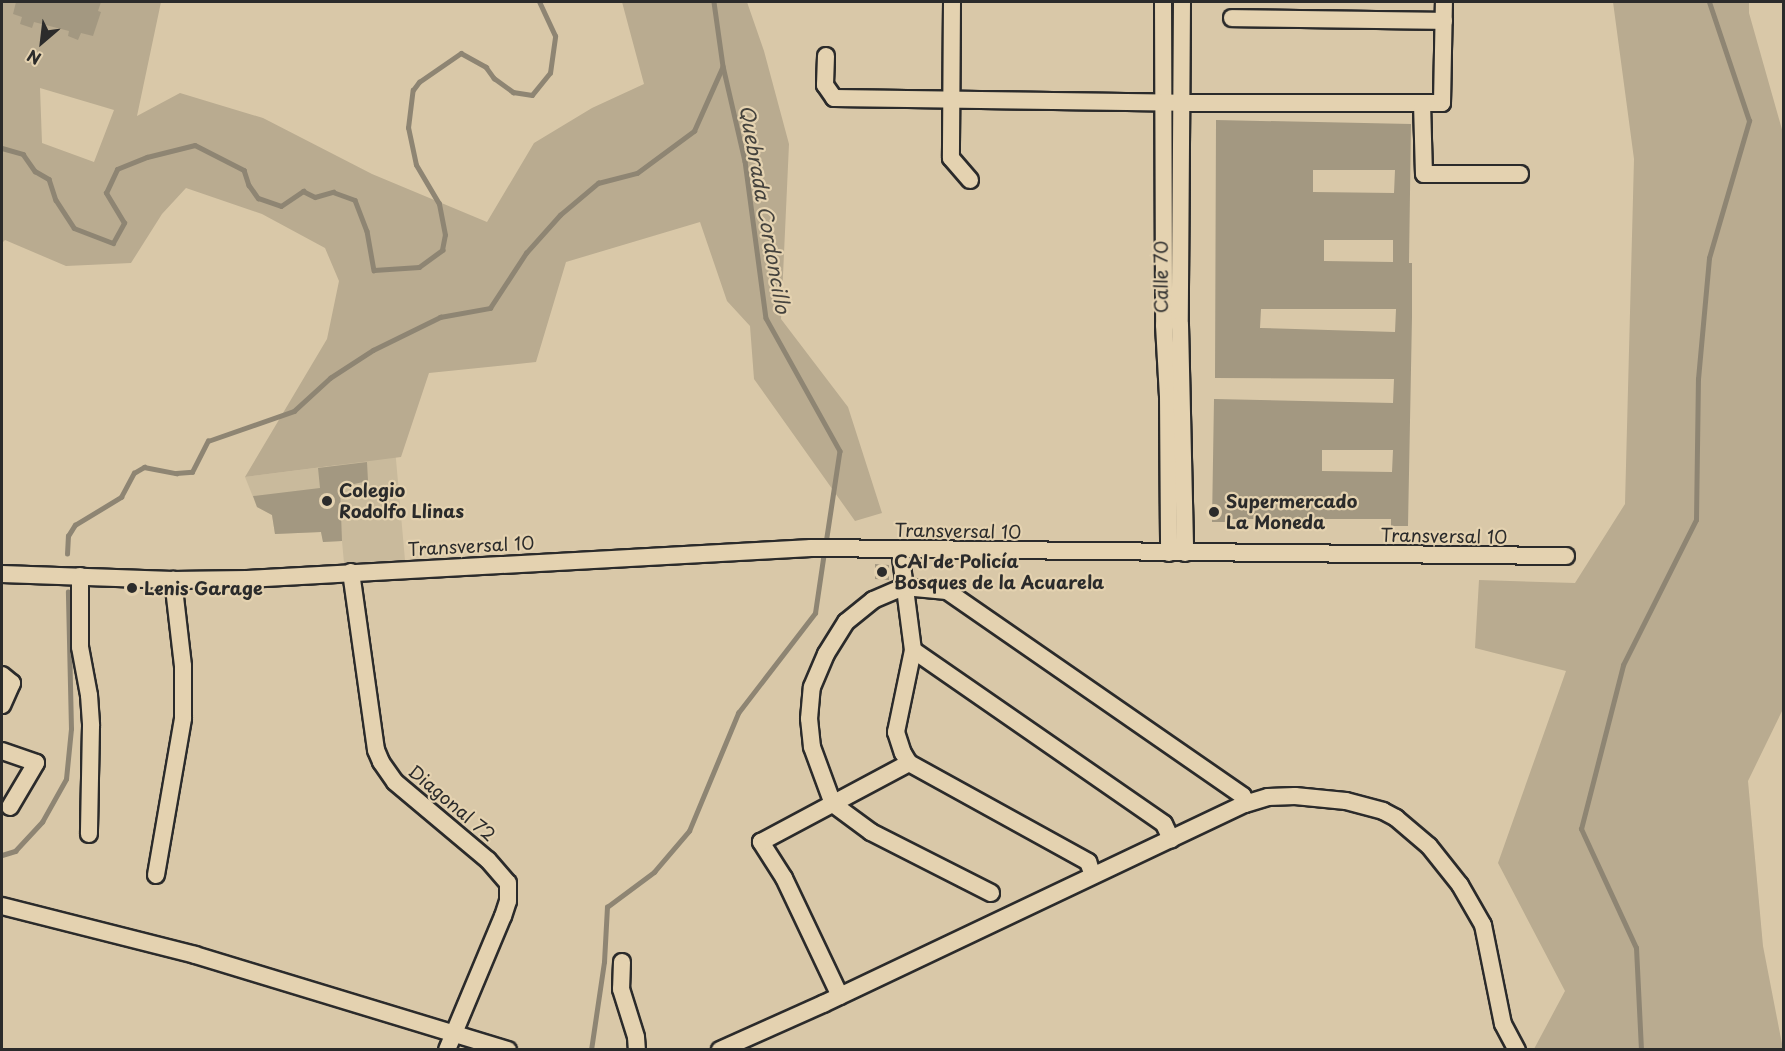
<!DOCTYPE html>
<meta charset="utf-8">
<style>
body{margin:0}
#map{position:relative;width:1785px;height:1051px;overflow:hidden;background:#d9c8a8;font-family:"Playpen Sans",sans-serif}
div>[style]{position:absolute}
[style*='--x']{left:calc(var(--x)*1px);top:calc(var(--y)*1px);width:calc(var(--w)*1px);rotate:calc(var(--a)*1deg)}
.built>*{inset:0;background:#c9ba9c}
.green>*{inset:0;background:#b9ab90}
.stream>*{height:4.5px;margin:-2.25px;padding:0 2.25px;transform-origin:2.25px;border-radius:2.25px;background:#8e8573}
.building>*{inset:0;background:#a39881}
.roads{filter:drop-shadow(2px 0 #2b2b2b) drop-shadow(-2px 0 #2b2b2b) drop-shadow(0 2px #2b2b2b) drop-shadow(0 -2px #2b2b2b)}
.street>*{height:16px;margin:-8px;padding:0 8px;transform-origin:8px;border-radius:8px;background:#e4d2b0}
.dots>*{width:16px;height:16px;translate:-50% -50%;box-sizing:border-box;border:3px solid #e4d2b0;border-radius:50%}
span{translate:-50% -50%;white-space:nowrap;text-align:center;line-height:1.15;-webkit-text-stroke:4.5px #e4d2b0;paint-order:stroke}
.street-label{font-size:18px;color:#2b2b2b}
.poi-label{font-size:18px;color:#2b2b2b;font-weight:700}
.left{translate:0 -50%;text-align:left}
.water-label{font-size:20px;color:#44423d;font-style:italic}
.frame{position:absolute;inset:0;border:3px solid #2b2b2b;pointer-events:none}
.north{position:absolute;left:12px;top:12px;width:60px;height:60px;-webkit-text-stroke:4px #e4d2b0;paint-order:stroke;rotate:208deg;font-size:16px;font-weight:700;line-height:24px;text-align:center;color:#2b2b2b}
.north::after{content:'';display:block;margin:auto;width:21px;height:27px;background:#2b2b2b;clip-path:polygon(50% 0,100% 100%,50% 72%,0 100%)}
</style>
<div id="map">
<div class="built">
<i style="clip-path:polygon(394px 437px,405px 560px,344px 563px,342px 541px,323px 542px,321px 532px,275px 534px,272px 515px,257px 507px,245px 477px,339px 465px)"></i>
</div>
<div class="green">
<i style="clip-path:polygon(evenodd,2px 2px,161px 2px,137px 116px,180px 93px,263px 118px,372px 174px,487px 222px,534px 143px,592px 108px,644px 84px,622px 2px,747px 2px,764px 51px,789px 144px,781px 319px,848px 407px,882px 513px,855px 521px,754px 379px,750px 326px,727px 301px,700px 222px,566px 262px,536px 362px,429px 373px,401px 457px,245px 477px,327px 339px,339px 281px,325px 248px,262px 214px,186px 188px,162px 214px,131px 263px,66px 266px,5px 240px,2px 243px,2px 2px,40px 88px,114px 110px,94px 162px,42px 143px,40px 88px)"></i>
<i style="clip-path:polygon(1613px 2px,1749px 2px,1749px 13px,1783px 133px,1783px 709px,1748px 781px,1763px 946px,1783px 1049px,1534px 1049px,1565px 991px,1498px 863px,1566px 671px,1475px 648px,1479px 580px,1575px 583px,1625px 504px,1634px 159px)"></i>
</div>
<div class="stream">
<i style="--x:714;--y:2;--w:65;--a:82"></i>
<i style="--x:723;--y:66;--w:98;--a:77"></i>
<i style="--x:745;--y:161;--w:158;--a:82.4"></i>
<i style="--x:766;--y:318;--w:152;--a:60.9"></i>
<i style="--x:840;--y:451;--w:94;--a:98.6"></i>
<i style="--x:2;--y:148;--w:22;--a:16"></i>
<i style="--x:23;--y:154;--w:21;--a:55"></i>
<i style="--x:35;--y:171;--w:16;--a:30"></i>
<i style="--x:49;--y:179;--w:22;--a:72"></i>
<i style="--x:56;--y:200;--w:33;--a:57"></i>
<i style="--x:74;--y:228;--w:42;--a:21"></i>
<i style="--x:113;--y:243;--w:23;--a:-61"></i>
<i style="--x:124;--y:223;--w:35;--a:-121"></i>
<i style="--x:106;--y:193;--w:26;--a:-65"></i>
<i style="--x:117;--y:169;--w:32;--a:-22"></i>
<i style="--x:147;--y:157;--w:49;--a:-14"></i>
<i style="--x:195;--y:145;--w:55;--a:27"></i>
<i style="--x:244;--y:170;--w:16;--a:72"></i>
<i style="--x:249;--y:185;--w:16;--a:55"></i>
<i style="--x:258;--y:198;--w:24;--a:19"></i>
<i style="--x:281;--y:206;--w:27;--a:-34"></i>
<i style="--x:303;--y:191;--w:13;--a:27"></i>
<i style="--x:315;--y:197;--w:19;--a:-16"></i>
<i style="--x:333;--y:192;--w:23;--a:20"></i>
<i style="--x:355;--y:200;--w:33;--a:69"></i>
<i style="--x:367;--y:231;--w:40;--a:80"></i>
<i style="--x:374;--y:270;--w:45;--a:-3.8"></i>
<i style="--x:419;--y:267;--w:29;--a:-36"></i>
<i style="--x:442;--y:250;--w:15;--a:-79"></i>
<i style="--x:445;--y:235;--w:32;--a:-101"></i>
<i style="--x:439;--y:204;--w:45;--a:-120.5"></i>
<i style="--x:416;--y:165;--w:38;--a:-102"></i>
<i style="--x:408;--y:128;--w:38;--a:-83"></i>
<i style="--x:413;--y:90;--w:10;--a:-53"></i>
<i style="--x:419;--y:82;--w:51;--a:-34.6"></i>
<i style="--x:461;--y:53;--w:29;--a:29"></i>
<i style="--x:486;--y:67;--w:14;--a:54"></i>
<i style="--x:494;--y:78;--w:24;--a:36"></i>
<i style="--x:513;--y:92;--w:19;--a:9"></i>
<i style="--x:532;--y:95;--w:28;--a:-51"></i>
<i style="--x:550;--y:73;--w:37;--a:-82"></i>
<i style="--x:555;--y:36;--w:38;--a:-115"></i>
<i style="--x:67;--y:554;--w:18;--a:-87"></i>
<i style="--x:68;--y:536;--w:13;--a:-58"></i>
<i style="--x:75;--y:525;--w:54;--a:-31.3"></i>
<i style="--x:121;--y:497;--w:27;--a:-62"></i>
<i style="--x:134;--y:473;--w:12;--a:-31"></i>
<i style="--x:144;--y:467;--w:33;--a:11"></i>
<i style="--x:176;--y:473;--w:16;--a:-4"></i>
<i style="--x:192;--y:472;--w:35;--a:-63"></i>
<i style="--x:208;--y:441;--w:91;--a:-19.2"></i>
<i style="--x:294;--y:411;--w:49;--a:-42.5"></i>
<i style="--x:330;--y:378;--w:51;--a:-33.1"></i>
<i style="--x:373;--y:350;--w:75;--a:-26.2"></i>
<i style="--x:440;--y:317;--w:51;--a:-10.2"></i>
<i style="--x:490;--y:308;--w:66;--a:-56.8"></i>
<i style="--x:526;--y:253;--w:51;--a:-48.2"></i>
<i style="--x:560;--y:215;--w:50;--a:-40.1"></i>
<i style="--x:598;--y:183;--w:40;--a:-14.4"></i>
<i style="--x:637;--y:173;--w:71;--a:-36.4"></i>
<i style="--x:694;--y:131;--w:69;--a:-66"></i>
<i style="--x:2;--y:855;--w:14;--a:-17"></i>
<i style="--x:15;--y:851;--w:40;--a:-47"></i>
<i style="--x:42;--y:822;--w:49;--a:-60.8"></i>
<i style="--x:66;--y:779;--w:50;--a:-84.3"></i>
<i style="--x:71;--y:729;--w:137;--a:-91.3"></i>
<i style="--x:591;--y:1050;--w:89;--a:-81.6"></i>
<i style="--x:604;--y:962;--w:55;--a:-86.9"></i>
<i style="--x:607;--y:907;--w:59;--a:-36.7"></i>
<i style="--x:654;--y:872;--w:54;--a:-49.5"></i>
<i style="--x:689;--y:831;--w:128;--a:-67.4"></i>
<i style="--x:738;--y:713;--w:126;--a:-52.4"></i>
<i style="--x:815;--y:613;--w:62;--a:-81.6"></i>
<i style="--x:1641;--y:1050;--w:102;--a:-92.8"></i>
<i style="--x:1636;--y:948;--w:131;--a:-114.8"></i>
<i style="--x:1581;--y:829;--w:169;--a:-75.6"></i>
<i style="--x:1623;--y:665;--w:162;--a:-63.3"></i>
<i style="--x:1696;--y:520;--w:141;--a:-89.2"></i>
<i style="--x:1698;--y:379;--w:121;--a:-84.8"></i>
<i style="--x:1709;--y:258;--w:143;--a:-73.7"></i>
<i style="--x:1749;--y:121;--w:126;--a:-108.6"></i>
</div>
<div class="building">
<i style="clip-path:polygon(16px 2px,101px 2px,98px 11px,101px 12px,93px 36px,81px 33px,78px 40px,68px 36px,69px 31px,34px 22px,32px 28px,20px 24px,22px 17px,13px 14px)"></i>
<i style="clip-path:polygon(evenodd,1216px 120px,1411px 124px,1409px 263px,1412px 263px,1412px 317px,1408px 526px,1391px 526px,1391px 519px,1228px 519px,1228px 522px,1212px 522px,1214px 399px,1393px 403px,1394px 379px,1215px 378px,1216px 120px,1313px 170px,1395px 170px,1394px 193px,1313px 192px,1313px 170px,1216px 120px,1324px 240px,1393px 240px,1393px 262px,1324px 261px,1324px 240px,1216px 120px,1261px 309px,1396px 309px,1395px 332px,1260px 328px,1261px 309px,1216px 120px,1322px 450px,1393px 450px,1392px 472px,1322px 471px,1322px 450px)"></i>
<i style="clip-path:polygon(367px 462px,368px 481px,340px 487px,342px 541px,323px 542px,321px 532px,275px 534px,272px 515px,257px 507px,253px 496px,320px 488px,318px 468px)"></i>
<i style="clip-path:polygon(875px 564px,889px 565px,889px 580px,875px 579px)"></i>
</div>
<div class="roads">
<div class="street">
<i style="--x:952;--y:2;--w:156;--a:90.4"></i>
<i style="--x:951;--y:158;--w:29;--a:49"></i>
<i style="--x:1163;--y:2;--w:323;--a:89.8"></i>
<i style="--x:1164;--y:325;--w:71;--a:86.8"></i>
<i style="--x:1168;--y:396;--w:157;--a:89.6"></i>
<i style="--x:1182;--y:2;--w:323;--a:90.4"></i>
<i style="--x:1180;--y:325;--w:228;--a:88.7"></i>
<i style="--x:1232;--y:18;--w:212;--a:0.8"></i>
<i style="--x:826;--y:56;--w:29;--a:92"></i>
<i style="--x:825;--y:85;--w:16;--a:55"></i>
<i style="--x:834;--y:98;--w:347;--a:0.8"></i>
<i style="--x:1181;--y:103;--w:261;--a:0"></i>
<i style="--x:1442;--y:103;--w:101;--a:-88.9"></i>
<i style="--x:1422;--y:103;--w:71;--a:88.4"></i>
<i style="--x:1424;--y:174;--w:96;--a:0"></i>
<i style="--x:900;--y:550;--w:101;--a:82.6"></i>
<i style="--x:913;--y:650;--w:84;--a:101.7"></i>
<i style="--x:896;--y:732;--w:22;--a:72"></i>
<i style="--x:903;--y:753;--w:12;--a:59"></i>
<i style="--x:909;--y:763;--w:205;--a:28.9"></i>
<i style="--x:1088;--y:862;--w:14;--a:69"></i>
<i style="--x:351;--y:572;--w:180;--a:82"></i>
<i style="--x:376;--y:750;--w:13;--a:67"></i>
<i style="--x:381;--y:762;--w:24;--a:55"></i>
<i style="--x:395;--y:782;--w:121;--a:40"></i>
<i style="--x:488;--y:860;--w:30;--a:49"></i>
<i style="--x:508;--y:883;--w:18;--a:90"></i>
<i style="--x:508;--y:901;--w:16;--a:108"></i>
<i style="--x:503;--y:916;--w:145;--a:112.7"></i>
<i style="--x:2;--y:574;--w:171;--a:2"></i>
<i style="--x:173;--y:580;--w:74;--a:-0.8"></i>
<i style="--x:247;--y:579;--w:565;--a:-3.15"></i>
<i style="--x:811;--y:548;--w:755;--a:0.61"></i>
<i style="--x:80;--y:576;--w:71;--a:90"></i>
<i style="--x:80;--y:647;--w:49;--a:79.4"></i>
<i style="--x:89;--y:695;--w:31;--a:86"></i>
<i style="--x:91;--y:726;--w:108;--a:91.1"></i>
<i style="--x:913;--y:650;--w:305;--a:34.7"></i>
<i style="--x:1164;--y:824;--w:17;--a:65"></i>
<i style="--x:2;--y:675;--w:13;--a:39"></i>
<i style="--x:12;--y:683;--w:24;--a:114"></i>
<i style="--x:2;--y:751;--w:36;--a:19"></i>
<i style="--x:36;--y:763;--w:51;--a:120.6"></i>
<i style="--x:156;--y:875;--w:159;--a:-80.2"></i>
<i style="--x:183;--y:718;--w:52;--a:-90"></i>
<i style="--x:183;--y:666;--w:87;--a:-96.6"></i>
<i style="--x:991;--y:893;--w:135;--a:-153.1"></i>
<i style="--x:871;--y:832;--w:47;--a:-143.6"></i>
<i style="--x:833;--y:804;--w:61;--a:-110.2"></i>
<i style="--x:812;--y:747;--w:28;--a:-96"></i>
<i style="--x:809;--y:719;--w:32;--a:-85"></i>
<i style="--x:812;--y:687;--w:36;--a:-67"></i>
<i style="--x:826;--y:654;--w:38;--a:-58"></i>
<i style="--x:846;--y:622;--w:35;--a:-39"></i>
<i style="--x:873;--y:600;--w:34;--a:-23"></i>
<i style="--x:904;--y:587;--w:43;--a:5.3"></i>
<i style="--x:947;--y:591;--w:360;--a:34.7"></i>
<i style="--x:1243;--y:796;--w:8;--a:76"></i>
<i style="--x:2;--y:906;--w:199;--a:14.2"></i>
<i style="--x:195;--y:955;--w:327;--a:16.9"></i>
<i style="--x:622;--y:962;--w:27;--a:92"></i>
<i style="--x:621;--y:989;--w:50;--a:72.6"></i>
<i style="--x:636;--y:1037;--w:13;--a:86"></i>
<i style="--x:840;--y:996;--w:131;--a:-115.4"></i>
<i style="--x:784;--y:878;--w:43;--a:-122.6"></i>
<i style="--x:761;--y:842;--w:168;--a:-28.1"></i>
<i style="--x:720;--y:1050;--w:113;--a:-24.1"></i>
<i style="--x:823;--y:1004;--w:467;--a:-25.4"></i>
<i style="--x:1245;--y:804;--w:24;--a:-17"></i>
<i style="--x:1268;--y:797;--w:27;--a:-2"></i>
<i style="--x:1295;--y:796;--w:51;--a:5.6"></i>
<i style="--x:1346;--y:801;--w:38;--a:15"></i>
<i style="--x:1383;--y:811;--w:15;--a:28"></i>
<i style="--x:1396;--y:818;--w:43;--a:40.3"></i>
<i style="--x:1429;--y:846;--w:50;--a:51.5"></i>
<i style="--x:1460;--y:885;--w:46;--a:60.1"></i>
<i style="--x:1483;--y:925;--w:101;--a:78.6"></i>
<i style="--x:1503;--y:1024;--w:30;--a:62"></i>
</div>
</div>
<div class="dots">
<i style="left:327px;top:501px;background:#2b2b2b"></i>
<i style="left:1214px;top:512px;background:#2b2b2b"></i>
<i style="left:882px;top:572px;background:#2b2b2b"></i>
<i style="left:132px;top:588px;background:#2b2b2b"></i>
</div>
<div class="street-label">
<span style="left:1161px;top:277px;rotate:-90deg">Calle 70</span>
<span style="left:958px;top:531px;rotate:1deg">Transversal 10</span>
<span style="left:1444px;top:536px;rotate:1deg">Transversal 10</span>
<span style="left:471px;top:546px;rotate:-3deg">Transversal 10</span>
<span style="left:452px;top:803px;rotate:40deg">Diagonal 72</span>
</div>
<div class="poi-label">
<span class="left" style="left:339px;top:501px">Colegio<br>Rodolfo Llinas</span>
<span class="left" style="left:1226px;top:512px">Supermercado<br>La Moneda</span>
<span class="left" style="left:894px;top:572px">CAI de Policía<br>Bosques de la Acuarela</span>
<span class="left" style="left:144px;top:588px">Lenis Garage</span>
</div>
<div class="water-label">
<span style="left:765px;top:209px;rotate:80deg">Quebrada Cordoncillo</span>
</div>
<div class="frame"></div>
<div class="north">N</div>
</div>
